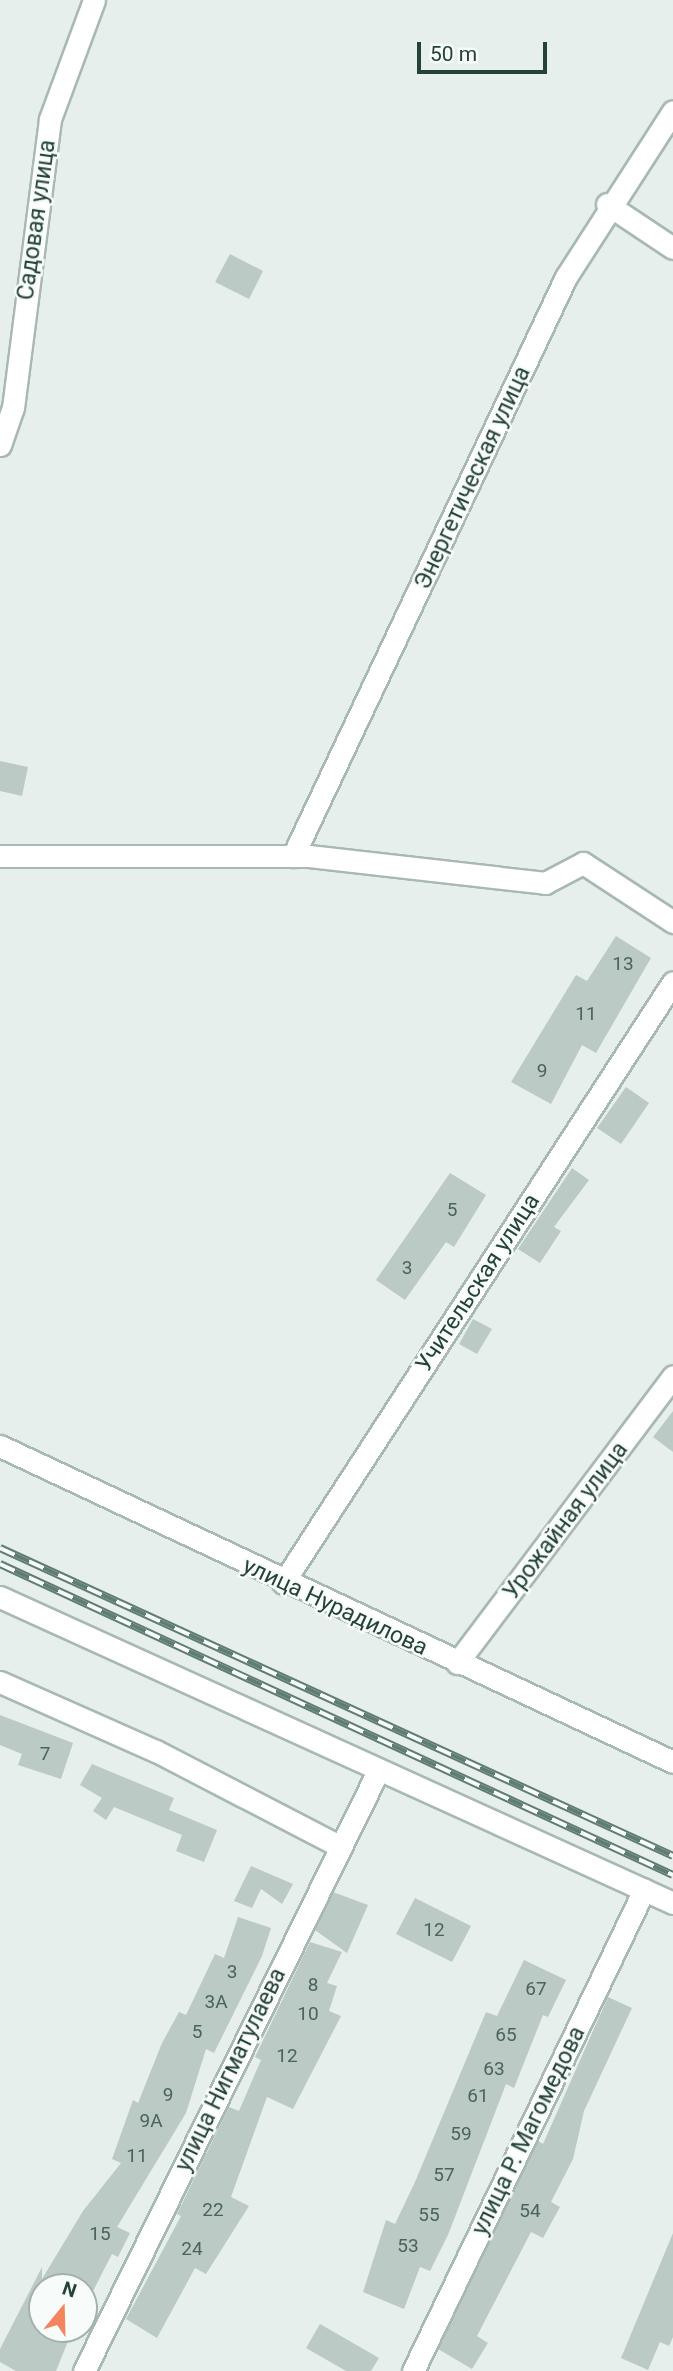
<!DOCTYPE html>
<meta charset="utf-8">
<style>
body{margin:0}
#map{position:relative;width:673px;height:2371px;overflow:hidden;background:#e6efeb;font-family:Roboto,sans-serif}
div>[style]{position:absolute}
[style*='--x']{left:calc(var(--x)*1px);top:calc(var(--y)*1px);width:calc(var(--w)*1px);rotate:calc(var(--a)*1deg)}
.building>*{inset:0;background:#bbcac4}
.roads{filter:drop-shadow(2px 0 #a8b8b2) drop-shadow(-2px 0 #a8b8b2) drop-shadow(0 2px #a8b8b2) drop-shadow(0 -2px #a8b8b2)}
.minor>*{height:21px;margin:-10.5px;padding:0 10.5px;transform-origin:10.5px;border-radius:10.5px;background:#fff}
.rail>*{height:8px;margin-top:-4px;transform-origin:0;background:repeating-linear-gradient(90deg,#f7fbf9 0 16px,#5f7d75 0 32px);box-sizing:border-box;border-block:2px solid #5f7d75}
span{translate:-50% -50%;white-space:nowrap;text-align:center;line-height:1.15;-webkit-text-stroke:5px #f7fbf9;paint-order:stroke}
.number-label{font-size:19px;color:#4a645c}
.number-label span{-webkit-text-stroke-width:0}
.street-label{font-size:23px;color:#24423a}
.north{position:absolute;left:28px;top:2273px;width:70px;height:70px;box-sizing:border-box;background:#f7fbf9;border:2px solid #a3b1ad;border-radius:50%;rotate:19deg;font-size:19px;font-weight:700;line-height:28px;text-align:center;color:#24423a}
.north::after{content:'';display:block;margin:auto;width:24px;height:32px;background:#f4845f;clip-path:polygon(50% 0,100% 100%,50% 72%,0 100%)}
.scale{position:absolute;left:417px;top:42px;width:130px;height:32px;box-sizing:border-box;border:4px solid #24423a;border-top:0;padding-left:9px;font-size:21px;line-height:24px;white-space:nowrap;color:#24423a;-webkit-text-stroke:5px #f7fbf9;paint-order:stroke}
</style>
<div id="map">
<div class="building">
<i style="clip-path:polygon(230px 254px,263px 271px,249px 299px,215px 282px)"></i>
<i style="clip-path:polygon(0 761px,28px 767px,22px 796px,0 791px)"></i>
<i style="clip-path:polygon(616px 936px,651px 958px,596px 1053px,582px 1045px,551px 1104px,511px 1082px,576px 975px,587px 981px)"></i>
<i style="clip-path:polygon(626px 1087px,649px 1103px,621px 1144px,597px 1128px)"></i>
<i style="clip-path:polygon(572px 1168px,589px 1180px,554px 1227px,561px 1231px,540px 1263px,518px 1249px)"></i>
<i style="clip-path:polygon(450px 1173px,486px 1195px,454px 1247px,446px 1242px,405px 1300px,376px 1280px)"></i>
<i style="clip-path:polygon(473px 1319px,492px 1329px,477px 1354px,459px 1344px)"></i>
<i style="clip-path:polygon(673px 1411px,673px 1452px,653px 1437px)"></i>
<i style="clip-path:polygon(0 1715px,73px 1743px,61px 1779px,18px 1765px,22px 1754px,0 1745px)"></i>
<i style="clip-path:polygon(92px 1764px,174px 1798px,169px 1810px,217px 1830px,204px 1862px,176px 1851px,182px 1835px,114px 1807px,106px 1820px,93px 1811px,102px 1798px,80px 1785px)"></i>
<i style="clip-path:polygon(251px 1866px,293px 1884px,282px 1904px,261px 1889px,252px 1908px,234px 1901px)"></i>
<i style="clip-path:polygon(333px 1892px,368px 1905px,347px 1953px,315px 1930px)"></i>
<i style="clip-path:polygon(415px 1898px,471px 1926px,452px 1962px,396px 1934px)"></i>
<i style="clip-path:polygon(238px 1917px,271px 1928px,262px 1956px,214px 2053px,206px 2049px,186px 2113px,117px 2227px,130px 2233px,118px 2257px,112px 2254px,92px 2293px,84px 2287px,42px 2287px,42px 2329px,73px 2329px,56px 2371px,16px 2371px,0 2362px,0 2349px,42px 2267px,42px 2279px,83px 2211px,121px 2163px,112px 2159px,133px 2100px,138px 2103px,162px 2043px,179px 2012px,186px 2015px,215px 1954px,224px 1958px)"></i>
<i style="clip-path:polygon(310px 1942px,342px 1952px,327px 1983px,337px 1986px,329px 2011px,341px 2016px,293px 2109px,267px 2097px,231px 2197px,249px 2206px,206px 2274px,195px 2268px,157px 2338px,126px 2319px,181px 2216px,177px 2214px,229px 2107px,239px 2111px,261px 2060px,255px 2057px)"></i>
<i style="clip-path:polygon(524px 1960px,566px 1980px,548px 2017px,543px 2015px,514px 2088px,506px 2084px,448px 2235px,430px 2271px,420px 2267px,404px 2309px,363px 2292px,386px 2220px,395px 2224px,415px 2182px,486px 2012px,497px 2016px)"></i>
<i style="clip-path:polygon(608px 1997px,632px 2008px,584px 2111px,573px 2159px,551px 2202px,560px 2207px,543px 2238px,531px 2232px,477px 2336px,488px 2343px,472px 2369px,438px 2349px,538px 2141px,543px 2144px)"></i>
<i style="clip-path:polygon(673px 2233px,673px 2337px,669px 2346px,660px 2342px,648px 2370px,621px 2358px)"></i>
<i style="clip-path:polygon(320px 2324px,379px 2358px,371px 2371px,346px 2371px,306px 2348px)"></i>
</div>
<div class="roads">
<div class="minor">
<i style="--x:607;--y:204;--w:79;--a:33.7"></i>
<i style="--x:0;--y:445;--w:39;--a:-71"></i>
<i style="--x:13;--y:408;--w:291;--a:-82.7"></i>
<i style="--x:50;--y:119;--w:127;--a:-69.7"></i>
<i style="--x:0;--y:856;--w:309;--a:0"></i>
<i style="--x:309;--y:856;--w:238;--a:6.5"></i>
<i style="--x:545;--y:883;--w:43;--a:-27.8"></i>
<i style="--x:583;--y:863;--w:108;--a:33.2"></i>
<i style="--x:293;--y:856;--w:640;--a:-64.76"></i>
<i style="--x:566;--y:277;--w:197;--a:-57.2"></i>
<i style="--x:0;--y:1446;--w:743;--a:25.15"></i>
<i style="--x:283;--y:1583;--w:716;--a:-57.02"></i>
<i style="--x:0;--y:1597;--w:739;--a:24.45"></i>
<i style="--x:457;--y:1663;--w:359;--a:-53"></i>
<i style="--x:0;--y:1682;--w:171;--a:23.9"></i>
<i style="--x:156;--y:1751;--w:208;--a:27.4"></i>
<i style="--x:84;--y:2371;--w:670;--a:-63.89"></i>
<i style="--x:413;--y:2371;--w:534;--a:-64.35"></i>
</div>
</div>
<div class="rail">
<i style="--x:0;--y:1548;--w:740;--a:24.59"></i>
<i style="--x:0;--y:1564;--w:741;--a:24.8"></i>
</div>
<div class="number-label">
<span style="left:623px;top:964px">13</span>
<span style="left:586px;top:1014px">11</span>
<span style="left:542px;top:1071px">9</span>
<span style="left:452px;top:1210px">5</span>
<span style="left:407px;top:1268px">3</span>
<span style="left:45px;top:1754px">7</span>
<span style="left:434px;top:1930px">12</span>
<span style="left:232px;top:1972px">3</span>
<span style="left:313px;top:1985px">8</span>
<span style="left:536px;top:1989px">67</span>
<span style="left:216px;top:2002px">3А</span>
<span style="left:308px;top:2014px">10</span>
<span style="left:197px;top:2032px">5</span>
<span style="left:506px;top:2035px">65</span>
<span style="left:287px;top:2056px">12</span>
<span style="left:494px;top:2069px">63</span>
<span style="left:168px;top:2095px">9</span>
<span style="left:478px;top:2096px">61</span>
<span style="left:151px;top:2121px">9А</span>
<span style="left:461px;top:2134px">59</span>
<span style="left:137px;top:2156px">11</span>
<span style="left:444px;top:2175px">57</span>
<span style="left:213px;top:2210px">22</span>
<span style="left:530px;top:2211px">54</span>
<span style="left:429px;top:2215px">55</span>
<span style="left:100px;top:2234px">15</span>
<span style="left:408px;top:2246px">53</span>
<span style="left:192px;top:2249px">24</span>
</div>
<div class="street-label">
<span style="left:37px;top:220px;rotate:-82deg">Садовая улица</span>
<span style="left:473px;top:478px;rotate:-65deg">Энергетическая улица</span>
<span style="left:478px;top:1283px;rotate:-57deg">Учительская улица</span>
<span style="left:566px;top:1521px;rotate:-53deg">Урожайная улица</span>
<span style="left:335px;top:1607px;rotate:25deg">улица Нурадилова</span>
<span style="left:231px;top:2070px;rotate:-64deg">улица Нигматулаева</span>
<span style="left:529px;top:2131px;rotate:-64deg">улица Р. Магомедова</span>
</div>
<div class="north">N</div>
<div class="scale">50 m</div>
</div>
